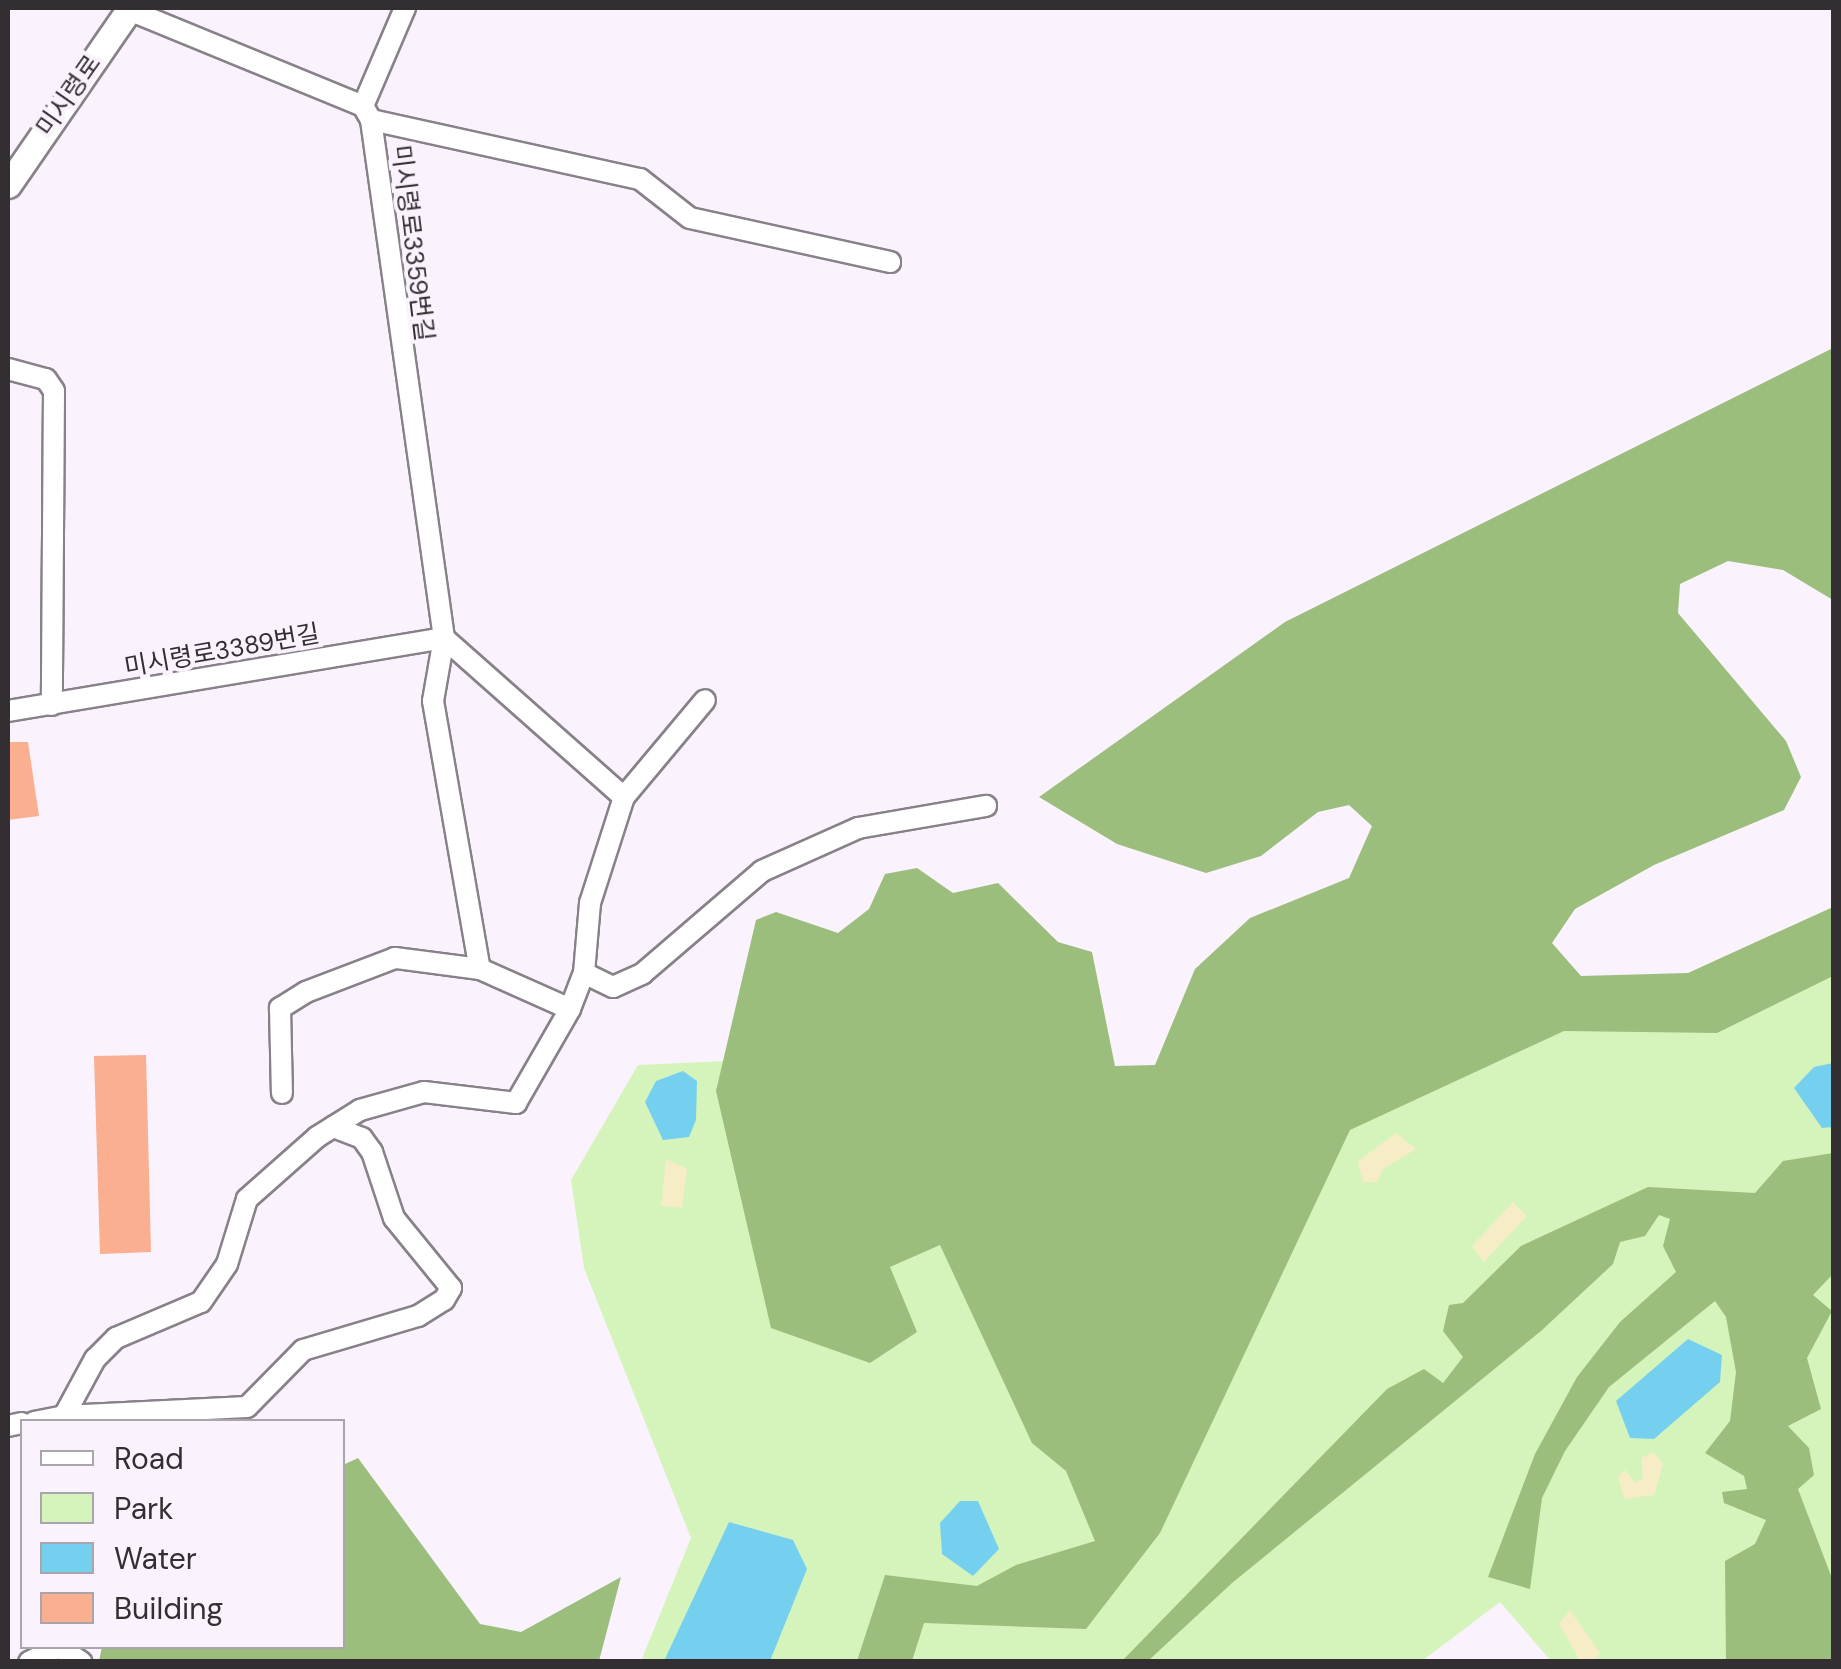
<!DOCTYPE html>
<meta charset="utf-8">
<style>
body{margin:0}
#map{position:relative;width:1841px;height:1669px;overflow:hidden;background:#faf2fc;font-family:"DM Sans","Noto Sans KR",sans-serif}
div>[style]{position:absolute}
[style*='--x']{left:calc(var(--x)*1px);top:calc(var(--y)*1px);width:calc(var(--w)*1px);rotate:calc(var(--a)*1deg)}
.green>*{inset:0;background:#d5f4bb}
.forest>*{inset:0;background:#9bbe7c}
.sand>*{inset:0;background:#f6ecc6}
.water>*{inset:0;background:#75cfef}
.building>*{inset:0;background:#faaf91}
.roads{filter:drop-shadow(2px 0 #888189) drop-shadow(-2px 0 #888189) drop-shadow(0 2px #888189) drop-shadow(0 -2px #888189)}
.minor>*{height:20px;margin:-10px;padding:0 10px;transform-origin:10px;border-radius:10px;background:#fff}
.major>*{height:25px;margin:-12.5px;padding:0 12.5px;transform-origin:12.5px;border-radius:12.5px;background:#fff}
span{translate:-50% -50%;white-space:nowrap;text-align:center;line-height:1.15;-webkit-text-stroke:8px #faf2fc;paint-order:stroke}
.street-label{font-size:25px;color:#322e32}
.frame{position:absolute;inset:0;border:10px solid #322e32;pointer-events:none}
.legend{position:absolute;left:20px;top:1419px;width:325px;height:230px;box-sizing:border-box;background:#faf2fc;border:2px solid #aaa4ab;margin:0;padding:12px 18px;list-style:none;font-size:30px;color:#322e32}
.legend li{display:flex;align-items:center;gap:20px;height:50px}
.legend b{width:50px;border:2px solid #aaa4ab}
</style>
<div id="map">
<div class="green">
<i style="clip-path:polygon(1833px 961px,1833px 1661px,1551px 1661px,1500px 1602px,1422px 1661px,641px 1661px,691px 1538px,584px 1268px,571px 1180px,638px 1065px,748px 1060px,844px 1192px,1328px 1124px,1556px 1018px)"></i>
</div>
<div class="forest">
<i style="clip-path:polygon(1833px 348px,1833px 600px,1783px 570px,1728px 561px,1680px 584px,1678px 613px,1786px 741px,1801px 777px,1784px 810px,1654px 865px,1575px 909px,1552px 943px,1581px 976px,1688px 973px,1833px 907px,1833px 976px,1717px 1033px,1564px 1031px,1350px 1130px,1160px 1533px,1086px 1629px,924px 1623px,912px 1661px,857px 1661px,885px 1575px,977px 1586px,1016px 1565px,1095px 1541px,1066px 1471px,1032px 1443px,940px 1245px,890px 1267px,917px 1332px,870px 1363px,771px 1328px,716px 1091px,756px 920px,776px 912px,838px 933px,869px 909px,885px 874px,917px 868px,953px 893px,998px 883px,1058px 942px,1092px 952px,1115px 1066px,1155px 1065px,1195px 969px,1250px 918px,1349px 878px,1372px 826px,1349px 805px,1318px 812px,1261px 856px,1206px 873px,1117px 844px,1039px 797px,1285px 622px)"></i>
<i style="clip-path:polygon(1833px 1153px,1833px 1274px,1813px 1295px,1832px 1311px,1807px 1358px,1821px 1409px,1788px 1426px,1809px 1448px,1814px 1475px,1798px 1489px,1833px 1581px,1833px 1661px,1726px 1661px,1725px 1561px,1755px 1544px,1766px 1520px,1724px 1503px,1722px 1492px,1747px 1489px,1744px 1476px,1705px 1453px,1730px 1421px,1736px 1372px,1726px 1317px,1715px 1301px,1609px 1387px,1565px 1451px,1542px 1498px,1530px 1589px,1488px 1577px,1535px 1454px,1577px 1377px,1620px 1322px,1676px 1272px,1663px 1246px,1670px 1219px,1659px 1215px,1645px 1236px,1620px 1242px,1613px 1264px,1541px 1331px,1232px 1583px,1148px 1661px,1122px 1661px,1387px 1389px,1424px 1369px,1443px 1383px,1463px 1357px,1443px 1331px,1449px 1305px,1463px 1303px,1521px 1246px,1648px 1187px,1755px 1193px,1783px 1161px)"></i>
<i style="clip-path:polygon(358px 1458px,480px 1624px,521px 1632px,621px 1577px,599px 1661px,99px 1661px,102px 1647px,342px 1646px,343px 1465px)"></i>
</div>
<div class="sand">
<i style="clip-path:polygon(1396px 1133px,1416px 1149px,1383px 1169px,1377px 1182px,1363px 1182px,1358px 1161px)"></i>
<i style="clip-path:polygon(666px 1159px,687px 1169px,682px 1208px,661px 1206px)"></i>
<i style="clip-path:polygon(1513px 1202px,1527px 1216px,1484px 1262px,1472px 1246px)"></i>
<i style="clip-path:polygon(1653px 1452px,1663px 1464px,1654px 1495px,1624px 1499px,1618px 1477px,1625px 1470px,1635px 1483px,1643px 1478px,1641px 1458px)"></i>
<i style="clip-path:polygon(1570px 1610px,1600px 1653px,1593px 1661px,1580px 1661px,1559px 1624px)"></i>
</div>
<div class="water">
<i style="clip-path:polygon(1833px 1063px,1833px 1127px,1822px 1128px,1794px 1088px,1814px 1067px)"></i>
<i style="clip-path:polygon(683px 1071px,697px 1081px,696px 1120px,689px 1137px,663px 1140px,645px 1102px,656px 1081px)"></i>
<i style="clip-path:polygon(1688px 1339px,1722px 1355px,1720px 1382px,1654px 1439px,1630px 1438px,1616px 1401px)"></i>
<i style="clip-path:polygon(960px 1501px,978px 1501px,999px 1549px,973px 1576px,942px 1554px,940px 1523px)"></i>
<i style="clip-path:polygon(729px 1522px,793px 1540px,807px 1569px,770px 1661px,664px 1661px)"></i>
</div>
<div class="building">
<i style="clip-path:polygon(8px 742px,28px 742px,39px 816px,8px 820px)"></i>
<i style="clip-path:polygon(146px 1055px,151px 1252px,100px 1254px,94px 1056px)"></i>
</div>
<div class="roads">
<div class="minor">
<i style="--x:129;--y:10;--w:253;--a:22.3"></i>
<i style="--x:363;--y:106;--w:16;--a:60"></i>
<i style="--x:371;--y:120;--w:523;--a:81.98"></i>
<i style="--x:444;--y:638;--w:64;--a:99.9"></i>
<i style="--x:433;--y:701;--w:272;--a:80.1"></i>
<i style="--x:480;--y:969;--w:86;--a:-172.6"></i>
<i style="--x:395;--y:958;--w:95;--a:159.1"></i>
<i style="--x:306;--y:992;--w:31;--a:148"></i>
<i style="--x:280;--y:1008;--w:85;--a:88.7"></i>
<i style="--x:363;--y:106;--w:107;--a:-66.8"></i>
<i style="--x:371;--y:120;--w:275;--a:12.4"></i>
<i style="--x:640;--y:179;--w:63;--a:38"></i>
<i style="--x:690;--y:218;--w:205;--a:12.4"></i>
<i style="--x:8;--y:369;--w:39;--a:15"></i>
<i style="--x:46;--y:379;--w:14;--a:56"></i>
<i style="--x:54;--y:391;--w:314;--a:90.4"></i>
<i style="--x:444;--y:638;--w:240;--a:41.5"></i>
<i style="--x:8;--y:711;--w:442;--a:-9.5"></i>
<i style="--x:584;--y:973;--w:32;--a:26"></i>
<i style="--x:613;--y:987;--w:32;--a:-24"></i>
<i style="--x:642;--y:974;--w:158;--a:-40.6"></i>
<i style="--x:762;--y:871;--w:105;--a:-24.1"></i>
<i style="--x:858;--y:828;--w:130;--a:-9.8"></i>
<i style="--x:570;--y:1009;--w:39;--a:-69"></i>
<i style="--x:584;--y:973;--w:70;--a:-85.1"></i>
<i style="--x:590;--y:903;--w:111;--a:-72.2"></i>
<i style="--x:624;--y:797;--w:126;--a:-50.1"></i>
<i style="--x:64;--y:1416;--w:183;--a:-2.8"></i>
<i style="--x:247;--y:1407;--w:80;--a:-45.5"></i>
<i style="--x:303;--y:1350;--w:120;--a:-16.5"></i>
<i style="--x:418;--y:1316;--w:31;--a:-32"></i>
<i style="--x:444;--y:1300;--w:14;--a:-60"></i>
<i style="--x:451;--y:1288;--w:90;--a:-129.2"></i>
<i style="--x:394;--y:1218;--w:70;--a:-108.4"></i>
<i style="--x:372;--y:1152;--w:17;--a:-126"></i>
<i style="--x:362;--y:1138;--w:31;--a:-159"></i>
<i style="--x:34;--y:1422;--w:31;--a:-11"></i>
<i style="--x:64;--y:1416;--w:65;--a:-61.5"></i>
<i style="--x:95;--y:1359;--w:30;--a:-45"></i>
<i style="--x:116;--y:1338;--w:92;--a:-23"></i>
<i style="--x:201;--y:1302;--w:46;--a:-55.6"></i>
<i style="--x:227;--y:1264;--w:68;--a:-72.9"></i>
<i style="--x:247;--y:1199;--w:94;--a:-41.5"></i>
<i style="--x:317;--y:1137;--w:51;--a:-32.1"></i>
<i style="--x:360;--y:1110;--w:66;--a:-15.7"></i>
<i style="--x:424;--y:1092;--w:93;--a:6.8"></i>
<i style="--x:516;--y:1103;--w:108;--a:-60.1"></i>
<i style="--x:570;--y:1009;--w:98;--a:-156"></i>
<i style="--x:8;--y:1426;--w:14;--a:-12"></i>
<i style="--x:29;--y:1662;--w:34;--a:-27"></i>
<i style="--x:59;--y:1647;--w:27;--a:34"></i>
</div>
<div class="major">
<i style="--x:8;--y:185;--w:215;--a:-55.4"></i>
</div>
</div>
<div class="street-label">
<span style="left:69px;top:96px;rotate:-55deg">미시령로</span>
<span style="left:412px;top:243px;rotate:83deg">미시령로3359번길</span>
<span style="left:222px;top:651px;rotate:-10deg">미시령로3389번길</span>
</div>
<div class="frame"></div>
<ul class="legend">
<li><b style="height:12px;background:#fff"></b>Road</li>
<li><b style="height:28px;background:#d5f4bb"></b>Park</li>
<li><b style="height:28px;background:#75cfef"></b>Water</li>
<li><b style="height:28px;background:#faaf91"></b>Building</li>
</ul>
</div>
